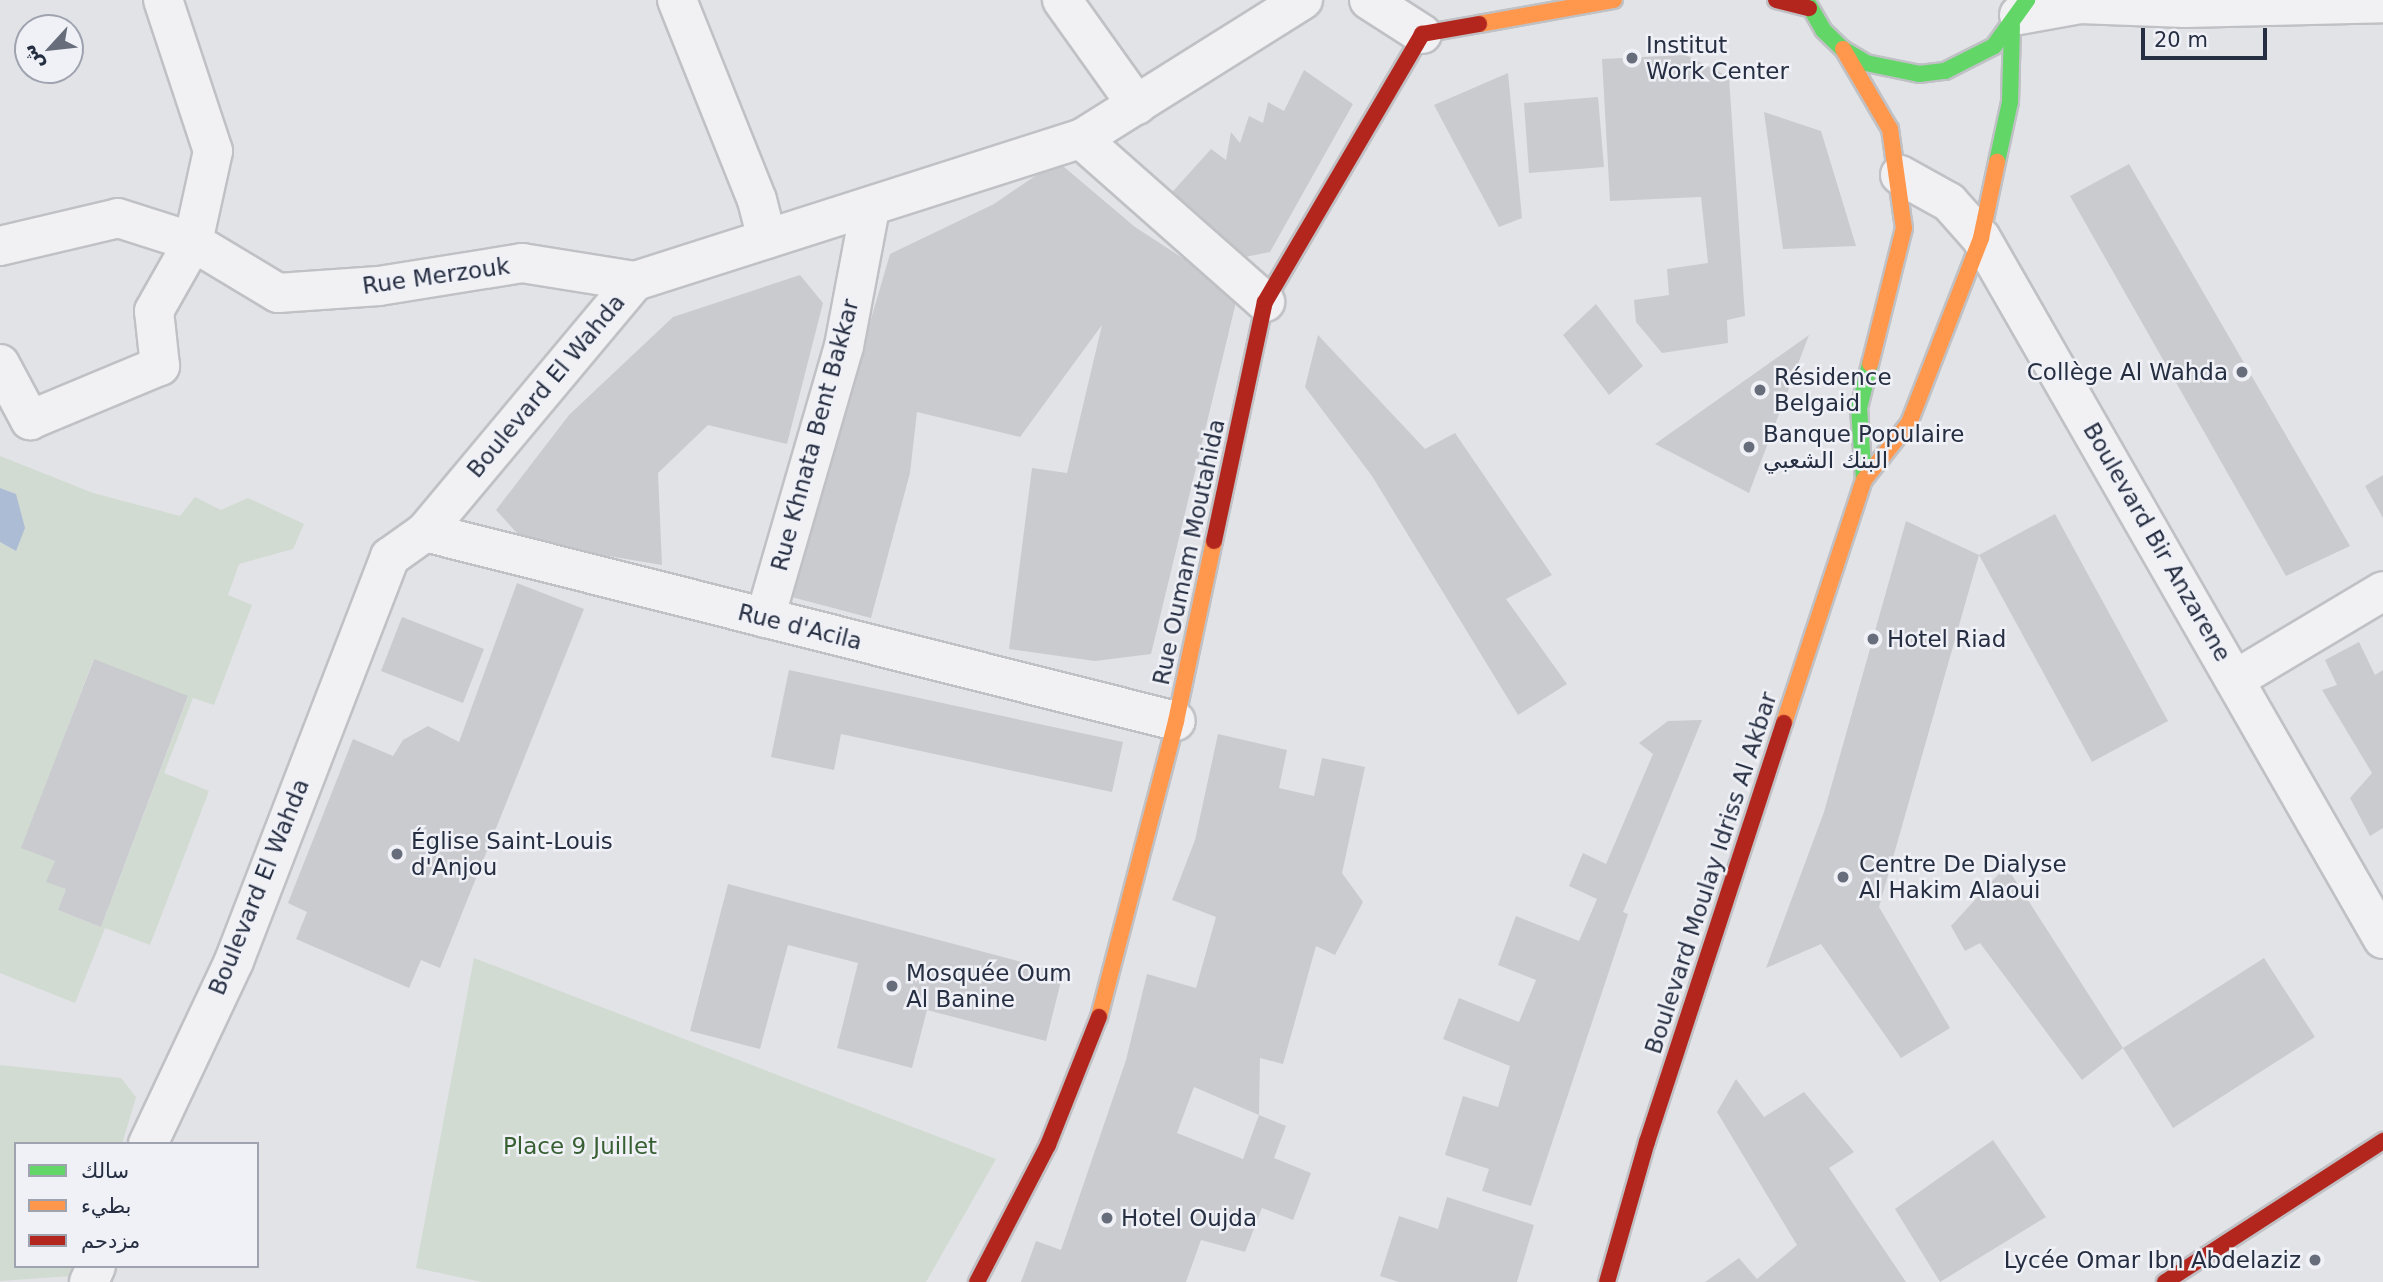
<!DOCTYPE html>
<meta charset="utf-8">
<style>
body{margin:0}
#map{position:relative;width:2383px;height:1282px;overflow:hidden;background:#e2e3e7;font-family:"DejaVu Sans",Cairo,sans-serif}
div>[style]{position:absolute}
[style*='--x']{left:calc(var(--x)*1px);top:calc(var(--y)*1px);width:calc(var(--w)*1px);rotate:calc(var(--a)*1deg)}
.green>*{inset:0;background:#d1dbd1}
.water>*{inset:0;background:#adbcd5}
.building>*{inset:0;background:#cacbcf}
.roads{filter:drop-shadow(2px 0 #c0c1c5) drop-shadow(-2px 0 #c0c1c5) drop-shadow(0 2px #c0c1c5) drop-shadow(0 -2px #c0c1c5)}
.street>*{height:38px;margin:-19px;padding:0 19px;transform-origin:19px;border-radius:19px;background:#f1f1f4}
.fast>*{height:16px;margin:-8px;padding:0 8px;transform-origin:8px;border-radius:8px;background:#63d668}
.slow>*{height:16px;margin:-8px;padding:0 8px;transform-origin:8px;border-radius:8px;background:#ff974d}
.jam>*{height:16px;margin:-8px;padding:0 8px;transform-origin:8px;border-radius:8px;background:#b3261e}
.dots>*{width:19px;height:19px;translate:-50% -50%;box-sizing:border-box;border:4px solid #eff1f7;border-radius:50%}
span{translate:-50% -50%;white-space:nowrap;text-align:center;line-height:1.15;-webkit-text-stroke:5px #eff1f7;paint-order:stroke}
.poi-label{font-size:23px;color:#262e42}
.left{translate:0 -50%;text-align:left}
.right{translate:-100% -50%;text-align:right}
.street-label{font-size:23px;color:#262e42}
.park-label{font-size:23px;color:#375f32}
.legend{position:absolute;left:14px;top:1142px;width:245px;height:126px;box-sizing:border-box;background:#eff1f7;border:2px solid #9fa3af;margin:0;padding:9px 12px;list-style:none;font-size:21px;color:#262e42}
.legend li{display:flex;align-items:center;gap:14px;height:35px}
.legend b{width:35px;border:2px solid #9fa3af}
.north{position:absolute;left:14px;top:14px;width:70px;height:70px;box-sizing:border-box;background:#eff1f7;border:2px solid #9fa3af;border-radius:50%;rotate:243deg;font-size:19px;font-weight:700;line-height:28px;text-align:center;color:#262e42}
.north::after{content:'';display:block;margin:auto;width:24px;height:32px;background:#686d7c;clip-path:polygon(50% 0,100% 100%,50% 72%,0 100%)}
.scale{position:absolute;left:2141px;top:28px;width:126px;height:32px;box-sizing:border-box;border:4px solid #262e42;border-top:0;padding-left:9px;font-size:21px;line-height:24px;white-space:nowrap;color:#262e42;-webkit-text-stroke:5px #eff1f7;paint-order:stroke}
</style>
<div id="map">
<div class="green">
<i style="clip-path:polygon(evenodd,0 456px,93px 493px,180px 516px,195px 497px,221px 510px,248px 498px,304px 524px,293px 549px,239px 564px,228px 595px,252px 605px,214px 705px,193px 698px,164px 773px,209px 791px,150px 945px,105px 928px,75px 1003px,0 973px,0 542px,16px 551px,16px 494px,0 488px,0 456px,93px 660px,188px 697px,101px 927px,58px 910px,66px 889px,47px 881px,55px 861px,22px 848px,93px 660px)"></i>
<i style="clip-path:polygon(474px 958px,996px 1159px,926px 1282px,482px 1282px,416px 1268px)"></i>
<i style="clip-path:polygon(0 1065px,121px 1078px,136px 1097px,122px 1144px,16px 1144px,16px 1266px,75px 1266px,71px 1276px,0 1281px)"></i>
</div>
<div class="water">
<i style="clip-path:polygon(0 488px,16px 494px,25px 528px,16px 551px,0 542px)"></i>
</div>
<div class="building">
<i style="clip-path:polygon(1686px 55px,1729px 77px,1745px 316px,1727px 320px,1728px 343px,1662px 353px,1636px 322px,1634px 300px,1669px 295px,1667px 269px,1708px 263px,1701px 197px,1610px 201px,1602px 59px)"></i>
<i style="clip-path:polygon(1304px 70px,1353px 104px,1270px 252px,1235px 259px,1166px 199px,1211px 149px,1226px 160px,1231px 132px,1240px 143px,1249px 116px,1263px 123px,1268px 102px,1284px 111px)"></i>
<i style="clip-path:polygon(1508px 73px,1522px 218px,1499px 227px,1434px 105px)"></i>
<i style="clip-path:polygon(1598px 97px,1604px 167px,1529px 173px,1524px 103px)"></i>
<i style="clip-path:polygon(1764px 112px,1821px 131px,1856px 246px,1783px 249px)"></i>
<i style="clip-path:polygon(1057px 161px,1135px 227px,1238px 294px,1151px 654px,1095px 661px,1009px 649px,1032px 468px,1067px 473px,1102px 325px,1020px 437px,917px 412px,910px 473px,871px 618px,784px 595px,824px 449px,864px 343px,890px 254px,994px 204px)"></i>
<i style="clip-path:polygon(2129px 164px,2350px 546px,2286px 576px,2070px 196px)"></i>
<i style="clip-path:polygon(800px 275px,823px 303px,787px 444px,708px 425px,658px 473px,662px 565px,525px 542px,496px 510px,569px 415px,673px 317px)"></i>
<i style="clip-path:polygon(1596px 304px,1643px 366px,1609px 395px,1563px 335px)"></i>
<i style="clip-path:polygon(1318px 335px,1425px 449px,1455px 433px,1552px 575px,1506px 599px,1567px 684px,1518px 715px,1372px 476px,1305px 387px)"></i>
<i style="clip-path:polygon(1809px 335px,1749px 493px,1655px 444px)"></i>
<i style="clip-path:polygon(2383px 475px,2383px 518px,2365px 486px)"></i>
<i style="clip-path:polygon(2055px 514px,2168px 721px,2092px 762px,1979px 555px)"></i>
<i style="clip-path:polygon(1906px 521px,1979px 555px,1879px 907px,1950px 1028px,1901px 1058px,1821px 944px,1766px 968px,1824px 812px)"></i>
<i style="clip-path:polygon(517px 583px,584px 609px,440px 968px,421px 960px,409px 988px,296px 939px,307px 912px,288px 903px,353px 739px,393px 756px,403px 740px,428px 726px,459px 742px)"></i>
<i style="clip-path:polygon(402px 617px,484px 649px,463px 703px,381px 671px)"></i>
<i style="clip-path:polygon(2359px 642px,2375px 675px,2383px 670px,2383px 828px,2370px 836px,2350px 798px,2372px 773px,2322px 690px,2337px 685px,2325px 660px)"></i>
<i style="clip-path:polygon(94px 659px,188px 696px,101px 927px,58px 910px,66px 889px,46px 882px,55px 861px,21px 848px)"></i>
<i style="clip-path:polygon(789px 670px,1123px 742px,1112px 792px,841px 734px,834px 770px,771px 757px)"></i>
<i style="clip-path:polygon(1702px 720px,1623px 912px,1628px 914px,1531px 1206px,1482px 1191px,1489px 1169px,1445px 1155px,1463px 1096px,1498px 1107px,1510px 1066px,1443px 1039px,1459px 998px,1519px 1022px,1536px 980px,1498px 965px,1516px 916px,1579px 941px,1597px 899px,1569px 886px,1583px 853px,1606px 864px,1653px 754px,1639px 743px,1668px 721px)"></i>
<i style="clip-path:polygon(1218px 734px,1287px 750px,1279px 788px,1314px 796px,1322px 758px,1365px 767px,1342px 873px,1363px 902px,1335px 955px,1316px 946px,1283px 1064px,1260px 1058px,1259px 1115px,1194px 1087px,1177px 1133px,1243px 1159px,1259px 1115px,1286px 1126px,1274px 1158px,1311px 1173px,1293px 1220px,1262px 1208px,1245px 1252px,1201px 1240px,1186px 1282px,1021px 1282px,1036px 1241px,1061px 1250px,1126px 1060px,1147px 974px,1196px 988px,1216px 917px,1172px 900px,1195px 840px)"></i>
<i style="clip-path:polygon(2006px 866px,2123px 1048px,2082px 1080px,1980px 943px,1965px 951px,1951px 926px)"></i>
<i style="clip-path:polygon(728px 884px,1063px 973px,1046px 1041px,927px 1010px,912px 1068px,837px 1048px,858px 963px,788px 945px,760px 1049px,690px 1031px)"></i>
<i style="clip-path:polygon(2264px 958px,2315px 1037px,2173px 1128px,2123px 1048px)"></i>
<i style="clip-path:polygon(1736px 1079px,1764px 1117px,1804px 1092px,1854px 1152px,1829px 1168px,1906px 1282px,1705px 1282px,1739px 1258px,1757px 1279px,1797px 1245px,1717px 1112px)"></i>
<i style="clip-path:polygon(1993px 1140px,2046px 1217px,1940px 1282px,1895px 1209px)"></i>
<i style="clip-path:polygon(1447px 1197px,1534px 1225px,1517px 1282px,1399px 1282px,1380px 1276px,1399px 1216px,1438px 1229px)"></i>
</div>
<div class="roads">
<div class="street">
<i style="--x:677;--y:0;--w:215;--a:68.2"></i>
<i style="--x:757;--y:200;--w:40;--a:75.6"></i>
<i style="--x:1062;--y:0;--w:129;--a:54.5"></i>
<i style="--x:1369;--y:0;--w:63;--a:32.7"></i>
<i style="--x:2019;--y:15;--w:62;--a:-10.2"></i>
<i style="--x:2080;--y:4;--w:105;--a:2.2"></i>
<i style="--x:2185;--y:8;--w:198;--a:-1.4"></i>
<i style="--x:1081;--y:139;--w:246;--a:41.5"></i>
<i style="--x:1900;--y:175;--w:56;--a:28.9"></i>
<i style="--x:1949;--y:202;--w:48;--a:48.4"></i>
<i style="--x:1981;--y:238;--w:808;--a:60.17"></i>
<i style="--x:0;--y:246;--w:121;--a:-13.3"></i>
<i style="--x:118;--y:218;--w:79;--a:17.7"></i>
<i style="--x:193;--y:242;--w:99;--a:31"></i>
<i style="--x:278;--y:293;--w:101;--a:-4"></i>
<i style="--x:379;--y:286;--w:145;--a:-9.1"></i>
<i style="--x:522;--y:263;--w:114;--a:9.1"></i>
<i style="--x:0;--y:364;--w:64;--a:61.8"></i>
<i style="--x:30;--y:420;--w:141;--a:-22.6"></i>
<i style="--x:160;--y:366;--w:55;--a:-96.2"></i>
<i style="--x:154;--y:311;--w:79;--a:-60.5"></i>
<i style="--x:193;--y:242;--w:93;--a:-77.6"></i>
<i style="--x:213;--y:151;--w:159;--a:-108.3"></i>
<i style="--x:425;--y:532;--w:774;--a:14.13"></i>
<i style="--x:765;--y:618;--w:283;--a:-73.8"></i>
<i style="--x:844;--y:346;--w:139;--a:-79.3"></i>
<i style="--x:2236;--y:679;--w:171;--a:-30.9"></i>
<i style="--x:148;--y:1144;--w:202;--a:-64.8"></i>
<i style="--x:234;--y:961;--w:433;--a:-68.9"></i>
<i style="--x:390;--y:557;--w:43;--a:-35.5"></i>
<i style="--x:425;--y:532;--w:327;--a:-50.1"></i>
<i style="--x:635;--y:281;--w:468;--a:-17.7"></i>
<i style="--x:1081;--y:139;--w:262;--a:-32.1"></i>
<i style="--x:89;--y:1282;--w:17;--a:-66"></i>
</div>
<div class="fast">
<i style="--x:1806;--y:0;--w:34;--a:60"></i>
<i style="--x:1823;--y:30;--w:28;--a:44"></i>
<i style="--x:1843;--y:49;--w:27;--a:31"></i>
<i style="--x:1866;--y:63;--w:54;--a:11.7"></i>
<i style="--x:1919;--y:74;--w:26;--a:-7"></i>
<i style="--x:1945;--y:71;--w:55;--a:-27"></i>
<i style="--x:1994;--y:46;--w:57;--a:-54.3"></i>
<i style="--x:1997;--y:162;--w:61;--a:-77.8"></i>
<i style="--x:2010;--y:102;--w:76;--a:-88.5"></i>
<i style="--x:1864;--y:480;--w:72;--a:-94"></i>
<i style="--x:1859;--y:408;--w:45;--a:-76"></i>
</div>
<div class="slow">
<i style="--x:1479;--y:24;--w:137;--a:-10.1"></i>
<i style="--x:1843;--y:49;--w:93;--a:59.6"></i>
<i style="--x:1890;--y:129;--w:100;--a:82"></i>
<i style="--x:1904;--y:228;--w:140;--a:104"></i>
<i style="--x:1784;--y:723;--w:256;--a:-71.8"></i>
<i style="--x:1864;--y:480;--w:73;--a:-51.7"></i>
<i style="--x:1909;--y:423;--w:199;--a:-68.7"></i>
<i style="--x:1981;--y:238;--w:78;--a:-78.1"></i>
<i style="--x:1099;--y:1017;--w:306;--a:-75.4"></i>
<i style="--x:1176;--y:721;--w:184;--a:-78.1"></i>
</div>
<div class="jam">
<i style="--x:1776;--y:0;--w:34;--a:14"></i>
<i style="--x:1214;--y:541;--w:244;--a:-78"></i>
<i style="--x:1265;--y:302;--w:311;--a:-59.6"></i>
<i style="--x:1422;--y:34;--w:58;--a:-10"></i>
<i style="--x:977;--y:1282;--w:154;--a:-62.6"></i>
<i style="--x:1048;--y:1145;--w:138;--a:-68.3"></i>
<i style="--x:1607;--y:1282;--w:146;--a:-74.1"></i>
<i style="--x:1647;--y:1142;--w:441;--a:-71.9"></i>
<i style="--x:2165;--y:1282;--w:260;--a:-32.9"></i>
</div>
</div>
<div class="dots">
<i style="left:1632px;top:58px;background:#686d7c"></i>
<i style="left:2242px;top:372px;background:#686d7c"></i>
<i style="left:1760px;top:390px;background:#686d7c"></i>
<i style="left:1749px;top:447px;background:#686d7c"></i>
<i style="left:1873px;top:639px;background:#686d7c"></i>
<i style="left:397px;top:854px;background:#686d7c"></i>
<i style="left:1843px;top:877px;background:#686d7c"></i>
<i style="left:892px;top:986px;background:#686d7c"></i>
<i style="left:1107px;top:1218px;background:#686d7c"></i>
<i style="left:2315px;top:1260px;background:#686d7c"></i>
</div>
<div class="poi-label">
<span class="left" style="left:1646px;top:58px">Institut<br>Work Center</span>
<span class="right" style="left:2228px;top:372px">Collège Al Wahda</span>
<span class="left" style="left:1774px;top:390px">Résidence<br>Belgaid</span>
<span class="left" style="left:1763px;top:447px">Banque Populaire<br>البنك الشعبي</span>
<span class="left" style="left:1887px;top:639px">Hotel Riad</span>
<span class="left" style="left:411px;top:854px">Église Saint-Louis<br>d'Anjou</span>
<span class="left" style="left:1859px;top:877px">Centre De Dialyse<br>Al Hakim Alaoui</span>
<span class="left" style="left:906px;top:986px">Mosquée Oum<br>Al Banine</span>
<span class="left" style="left:1121px;top:1218px">Hotel Oujda</span>
<span class="right" style="left:2301px;top:1260px">Lycée Omar Ibn Abdelaziz</span>
</div>
<div class="street-label">
<span style="left:436px;top:276px;rotate:-8deg">Rue Merzouk</span>
<span style="left:546px;top:386px;rotate:-50deg">Boulevard El Wahda</span>
<span style="left:815px;top:435px;rotate:-75deg">Rue Khnata Bent Bakkar</span>
<span style="left:2157px;top:542px;rotate:60deg">Boulevard Bir Anzarene</span>
<span style="left:1189px;top:552px;rotate:-78deg">Rue Oumam Moutahida</span>
<span style="left:800px;top:627px;rotate:14deg">Rue d'Acila</span>
<span style="left:1711px;top:873px;rotate:-72deg">Boulevard Moulay Idriss Al Akbar</span>
<span style="left:259px;top:887px;rotate:-68deg">Boulevard El Wahda</span>
</div>
<div class="park-label">
<span style="left:580px;top:1146px">Place 9 Juillet</span>
</div>
<ul class="legend">
<li><b style="height:9px;background:#63d668"></b>سالك</li>
<li><b style="height:9px;background:#ff974d"></b>بطيء</li>
<li><b style="height:9px;background:#b3261e"></b>مزدحم</li>
</ul>
<div class="north">ش</div>
<div class="scale">20 m</div>
</div>
